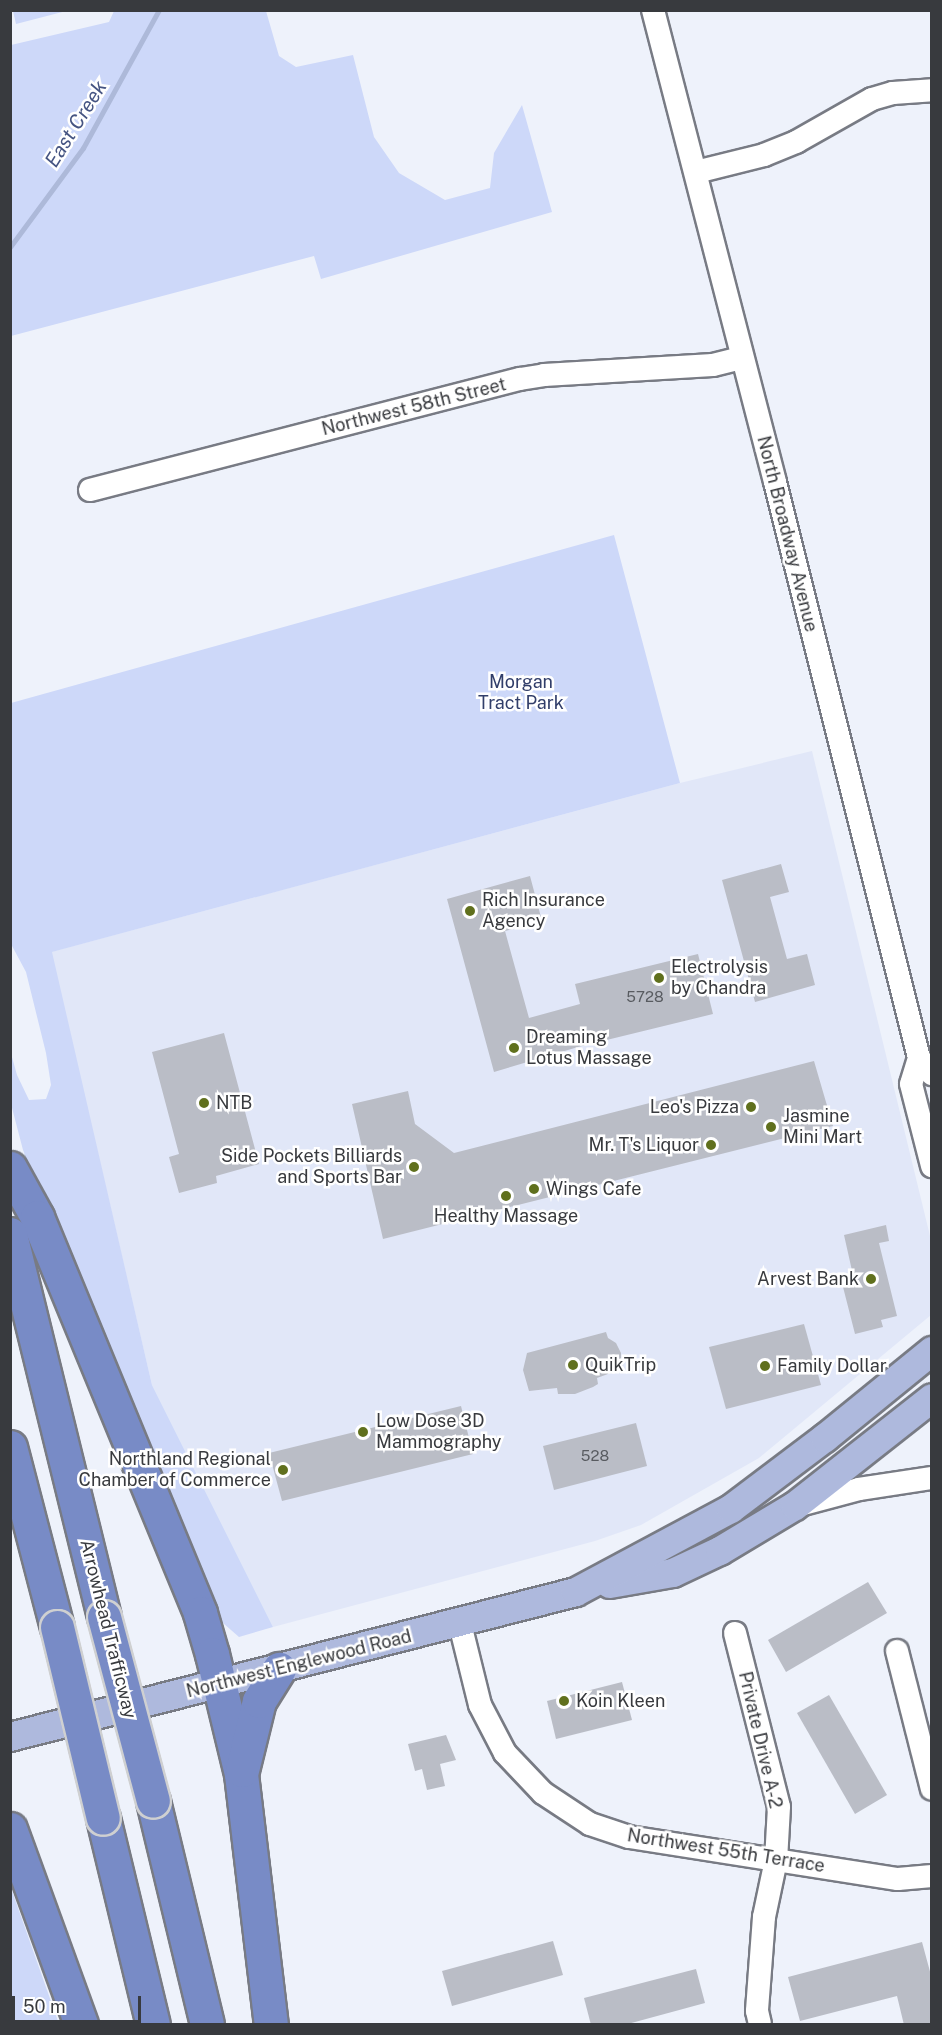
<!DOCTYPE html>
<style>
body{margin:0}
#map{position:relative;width:942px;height:2035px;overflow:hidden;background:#eef2fb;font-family:"Public Sans",sans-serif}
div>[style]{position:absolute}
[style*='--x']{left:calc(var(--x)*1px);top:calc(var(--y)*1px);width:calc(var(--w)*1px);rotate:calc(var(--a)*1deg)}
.built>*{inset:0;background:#e1e7f8}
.green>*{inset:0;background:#cdd8f9}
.stream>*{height:5px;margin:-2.5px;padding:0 2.5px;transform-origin:2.5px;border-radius:2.5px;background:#adb9d9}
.building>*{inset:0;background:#babdc6}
.roads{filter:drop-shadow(2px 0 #787b84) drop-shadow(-2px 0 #787b84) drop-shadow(0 2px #787b84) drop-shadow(0 -2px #787b84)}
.minor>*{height:22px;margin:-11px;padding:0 11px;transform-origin:11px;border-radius:11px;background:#fff}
.major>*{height:28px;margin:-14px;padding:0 14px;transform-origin:14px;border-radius:14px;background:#aeb9dd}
.highway>*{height:33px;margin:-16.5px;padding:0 16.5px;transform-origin:16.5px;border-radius:16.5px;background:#788bc6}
.bridges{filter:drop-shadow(2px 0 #cfd0d1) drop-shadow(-2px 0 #cfd0d1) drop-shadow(0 2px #cfd0d1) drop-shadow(0 -2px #cfd0d1)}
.highway-bridge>*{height:33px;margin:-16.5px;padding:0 16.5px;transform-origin:16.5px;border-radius:16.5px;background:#788bc6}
.dots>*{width:16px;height:16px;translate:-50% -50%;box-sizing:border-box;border:3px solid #fff;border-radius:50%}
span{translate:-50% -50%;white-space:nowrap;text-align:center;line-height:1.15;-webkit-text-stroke:5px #fff;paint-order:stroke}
.number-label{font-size:15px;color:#585b60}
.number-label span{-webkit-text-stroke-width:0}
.street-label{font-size:18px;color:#383a3e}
.park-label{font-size:18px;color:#313e6a}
.poi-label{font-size:18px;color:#383a3e}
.left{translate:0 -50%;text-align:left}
.right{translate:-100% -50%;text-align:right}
.water-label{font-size:20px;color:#455482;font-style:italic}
.frame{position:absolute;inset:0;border:12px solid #383a3e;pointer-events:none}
.scale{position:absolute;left:12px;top:1996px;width:129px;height:27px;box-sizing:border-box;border:3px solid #383a3e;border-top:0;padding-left:8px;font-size:18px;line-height:21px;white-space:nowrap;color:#383a3e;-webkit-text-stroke:4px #fff;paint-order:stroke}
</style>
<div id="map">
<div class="built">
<i style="clip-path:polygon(812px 751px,931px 1240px,931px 1315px,759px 1458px,641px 1525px,595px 1541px,273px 1627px,152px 1385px,51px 952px,680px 783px)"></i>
</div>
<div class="green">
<i style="clip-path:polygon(70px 10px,16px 24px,13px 11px,13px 10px)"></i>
<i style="clip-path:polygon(114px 11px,266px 11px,279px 56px,296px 67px,353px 55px,374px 137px,399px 173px,445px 200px,490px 188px,494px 153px,522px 105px,552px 212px,321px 279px,314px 256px,11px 336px,11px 45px,109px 22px)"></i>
<i style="clip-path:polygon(614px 535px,680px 783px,52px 952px,152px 1385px,273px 1627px,239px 1637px,215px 1616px,75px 1280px,23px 1150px,11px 1104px,10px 1050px,17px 1075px,29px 1100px,46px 1099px,51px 1085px,46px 1053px,26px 972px,11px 944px,11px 703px)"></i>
<i style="clip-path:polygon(10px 1888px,11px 1888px,59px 2024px,11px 2024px)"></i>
</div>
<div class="stream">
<i style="--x:10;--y:247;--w:123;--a:-53.6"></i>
<i style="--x:83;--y:148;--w:158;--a:-61.2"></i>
</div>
<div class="building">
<i style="clip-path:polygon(781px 864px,789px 892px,770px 897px,787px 959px,807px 954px,815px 985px,755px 1002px,722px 880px)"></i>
<i style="clip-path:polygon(530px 876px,542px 921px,505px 931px,529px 1018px,580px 1004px,575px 984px,698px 954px,713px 1014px,578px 1047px,494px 1072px,447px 899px)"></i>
<i style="clip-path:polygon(224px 1033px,259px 1164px,216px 1176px,217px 1183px,179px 1193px,169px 1157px,179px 1154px,152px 1052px)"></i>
<i style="clip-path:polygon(814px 1061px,833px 1126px,383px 1239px,352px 1104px,408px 1091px,415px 1124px,454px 1153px)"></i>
<i style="clip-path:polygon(886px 1225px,889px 1241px,879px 1243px,897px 1316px,881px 1320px,883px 1327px,855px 1334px,843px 1287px,855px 1284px,844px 1235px)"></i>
<i style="clip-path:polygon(804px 1324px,821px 1385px,726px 1409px,709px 1347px)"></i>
<i style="clip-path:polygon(606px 1332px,608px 1338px,616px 1343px,621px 1353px,621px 1367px,616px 1368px,616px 1371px,597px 1378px,598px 1384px,593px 1387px,575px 1394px,558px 1394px,557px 1388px,529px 1391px,523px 1370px,527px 1353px)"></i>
<i style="clip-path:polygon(461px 1406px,473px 1454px,282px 1501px,269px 1453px)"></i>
<i style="clip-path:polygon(636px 1423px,647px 1466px,554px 1490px,543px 1446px)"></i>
<i style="clip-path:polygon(868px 1582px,887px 1613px,786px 1672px,768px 1640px)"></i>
<i style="clip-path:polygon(622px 1682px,632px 1720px,556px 1739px,547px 1701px)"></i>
<i style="clip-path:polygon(829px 1695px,887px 1795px,855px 1814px,797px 1713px)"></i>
<i style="clip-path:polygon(446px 1735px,456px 1760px,440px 1764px,445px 1786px,427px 1790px,422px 1769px,415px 1771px,408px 1744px)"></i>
<i style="clip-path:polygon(553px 1941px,563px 1975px,452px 2006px,442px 1971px)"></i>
<i style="clip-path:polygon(922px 1942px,932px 1979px,932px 2025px,904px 2025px,897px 1996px,800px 2021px,788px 1977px)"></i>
<i style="clip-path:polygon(696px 1969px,705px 2003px,624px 2025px,591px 2025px,584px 1998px)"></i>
</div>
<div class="roads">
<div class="minor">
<i style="--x:653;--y:10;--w:488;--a:75.5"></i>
<i style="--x:775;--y:482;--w:594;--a:75.96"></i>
<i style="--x:919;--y:1058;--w:21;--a:51"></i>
<i style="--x:696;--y:172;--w:70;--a:-14"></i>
<i style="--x:764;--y:155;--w:35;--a:-22"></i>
<i style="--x:796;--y:142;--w:87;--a:-29.5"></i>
<i style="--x:872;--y:99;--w:22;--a:-16"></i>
<i style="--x:893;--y:93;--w:39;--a:-4"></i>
<i style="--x:90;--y:490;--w:444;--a:-14.5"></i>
<i style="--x:520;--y:379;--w:24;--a:-9"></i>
<i style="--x:544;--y:375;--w:169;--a:-3.4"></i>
<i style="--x:713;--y:365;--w:30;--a:-14"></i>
<i style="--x:919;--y:1058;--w:27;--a:107"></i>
<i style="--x:911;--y:1084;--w:85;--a:75.6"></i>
<i style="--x:799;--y:1505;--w:62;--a:-14.9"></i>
<i style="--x:859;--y:1489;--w:74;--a:-8.6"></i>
<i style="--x:460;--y:1624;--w:83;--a:76.1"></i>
<i style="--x:480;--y:1705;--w:54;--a:62.5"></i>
<i style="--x:505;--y:1753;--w:55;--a:46.5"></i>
<i style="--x:543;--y:1793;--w:56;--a:33.4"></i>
<i style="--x:590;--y:1824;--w:41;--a:18.4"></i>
<i style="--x:629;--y:1837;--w:272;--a:8.9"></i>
<i style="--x:898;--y:1879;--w:34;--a:-5"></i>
<i style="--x:735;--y:1633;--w:179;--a:75.8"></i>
<i style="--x:779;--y:1807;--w:53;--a:93.2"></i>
<i style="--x:776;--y:1860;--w:58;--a:101.9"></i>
<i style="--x:764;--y:1917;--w:94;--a:94.3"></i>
<i style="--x:757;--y:2011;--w:13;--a:77"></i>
<i style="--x:897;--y:1651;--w:142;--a:75.8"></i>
</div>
<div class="major">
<i style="--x:610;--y:1584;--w:64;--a:-9.9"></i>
<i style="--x:673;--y:1573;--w:52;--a:-25.1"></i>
<i style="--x:720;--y:1551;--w:87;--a:-31"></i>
<i style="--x:795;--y:1506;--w:174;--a:-38.2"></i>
<i style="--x:10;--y:1737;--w:584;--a:-14.37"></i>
<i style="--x:576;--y:1592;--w:176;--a:-28.2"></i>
<i style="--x:731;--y:1509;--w:118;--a:-37.1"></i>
<i style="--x:825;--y:1438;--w:138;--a:-39.1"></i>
</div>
<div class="highway">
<i style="--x:10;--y:1168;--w:56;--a:61.1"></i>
<i style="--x:37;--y:1217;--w:428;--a:67.6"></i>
<i style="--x:200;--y:1613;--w:43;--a:73.7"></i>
<i style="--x:212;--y:1654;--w:123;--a:76.4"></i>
<i style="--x:241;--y:1774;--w:252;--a:83.2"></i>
<i style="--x:10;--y:1234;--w:394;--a:76.2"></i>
<i style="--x:10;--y:1447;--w:186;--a:75.4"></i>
<i style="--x:242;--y:1770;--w:71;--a:-76.2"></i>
<i style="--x:259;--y:1701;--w:38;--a:-58"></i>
<i style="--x:153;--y:1801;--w:229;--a:76.4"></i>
<i style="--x:103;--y:1818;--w:212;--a:76.4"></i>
<i style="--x:10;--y:1829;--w:208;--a:70"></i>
</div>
</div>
<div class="bridges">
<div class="highway-bridge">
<i style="--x:104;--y:1617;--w:190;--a:75.1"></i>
<i style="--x:57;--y:1627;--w:196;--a:76.5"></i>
</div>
</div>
<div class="dots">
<i style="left:470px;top:911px;background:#60701d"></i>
<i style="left:659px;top:978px;background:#60701d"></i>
<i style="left:514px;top:1048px;background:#60701d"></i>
<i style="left:204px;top:1103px;background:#60701d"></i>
<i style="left:751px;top:1107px;background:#60701d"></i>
<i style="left:771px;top:1127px;background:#60701d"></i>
<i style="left:711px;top:1145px;background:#60701d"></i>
<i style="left:414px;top:1167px;background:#60701d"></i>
<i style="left:534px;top:1189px;background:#60701d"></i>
<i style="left:506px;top:1196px;background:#60701d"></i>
<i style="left:871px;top:1279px;background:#60701d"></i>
<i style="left:573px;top:1365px;background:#60701d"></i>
<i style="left:765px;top:1366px;background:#60701d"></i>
<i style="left:363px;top:1432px;background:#60701d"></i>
<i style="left:283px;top:1470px;background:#60701d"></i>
<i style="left:564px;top:1701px;background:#60701d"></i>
</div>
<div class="number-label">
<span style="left:645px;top:997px">5728</span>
<span style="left:595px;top:1456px">528</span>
</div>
<div class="street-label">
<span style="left:414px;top:407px;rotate:-14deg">Northwest 58th Street</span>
<span style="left:787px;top:534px;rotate:76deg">North Broadway Avenue</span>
<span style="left:108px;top:1629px;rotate:76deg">Arrowhead Trafficway</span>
<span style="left:299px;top:1664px;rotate:-14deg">Northwest Englewood Road</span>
<span style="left:760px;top:1740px;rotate:77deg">Private Drive A-2</span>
<span style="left:726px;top:1851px;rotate:9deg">Northwest 55th Terrace</span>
</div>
<div class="park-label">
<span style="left:521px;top:693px">Morgan<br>Tract Park</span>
</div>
<div class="poi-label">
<span class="left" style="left:482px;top:911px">Rich Insurance<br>Agency</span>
<span class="left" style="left:671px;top:978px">Electrolysis<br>by Chandra</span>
<span class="left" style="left:526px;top:1048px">Dreaming<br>Lotus Massage</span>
<span class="left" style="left:216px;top:1103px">NTB</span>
<span class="right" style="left:739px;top:1107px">Leo's Pizza</span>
<span class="left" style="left:783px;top:1127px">Jasmine<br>Mini Mart</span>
<span class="right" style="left:699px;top:1145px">Mr. T's Liquor</span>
<span class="right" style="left:402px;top:1167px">Side Pockets Billiards<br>and Sports Bar</span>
<span class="left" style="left:546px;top:1189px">Wings Cafe</span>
<span style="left:506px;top:1216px">Healthy Massage</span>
<span class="right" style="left:859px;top:1279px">Arvest Bank</span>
<span class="left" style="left:585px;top:1365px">QuikTrip</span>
<span class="left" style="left:777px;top:1366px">Family Dollar</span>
<span class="left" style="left:376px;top:1432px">Low Dose 3D<br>Mammography</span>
<span class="right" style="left:271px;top:1470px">Northland Regional<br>Chamber of Commerce</span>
<span class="left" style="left:576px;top:1701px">Koin Kleen</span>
</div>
<div class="water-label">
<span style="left:76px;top:124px;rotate:-58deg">East Creek</span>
</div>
<div class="frame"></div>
<div class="scale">50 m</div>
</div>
